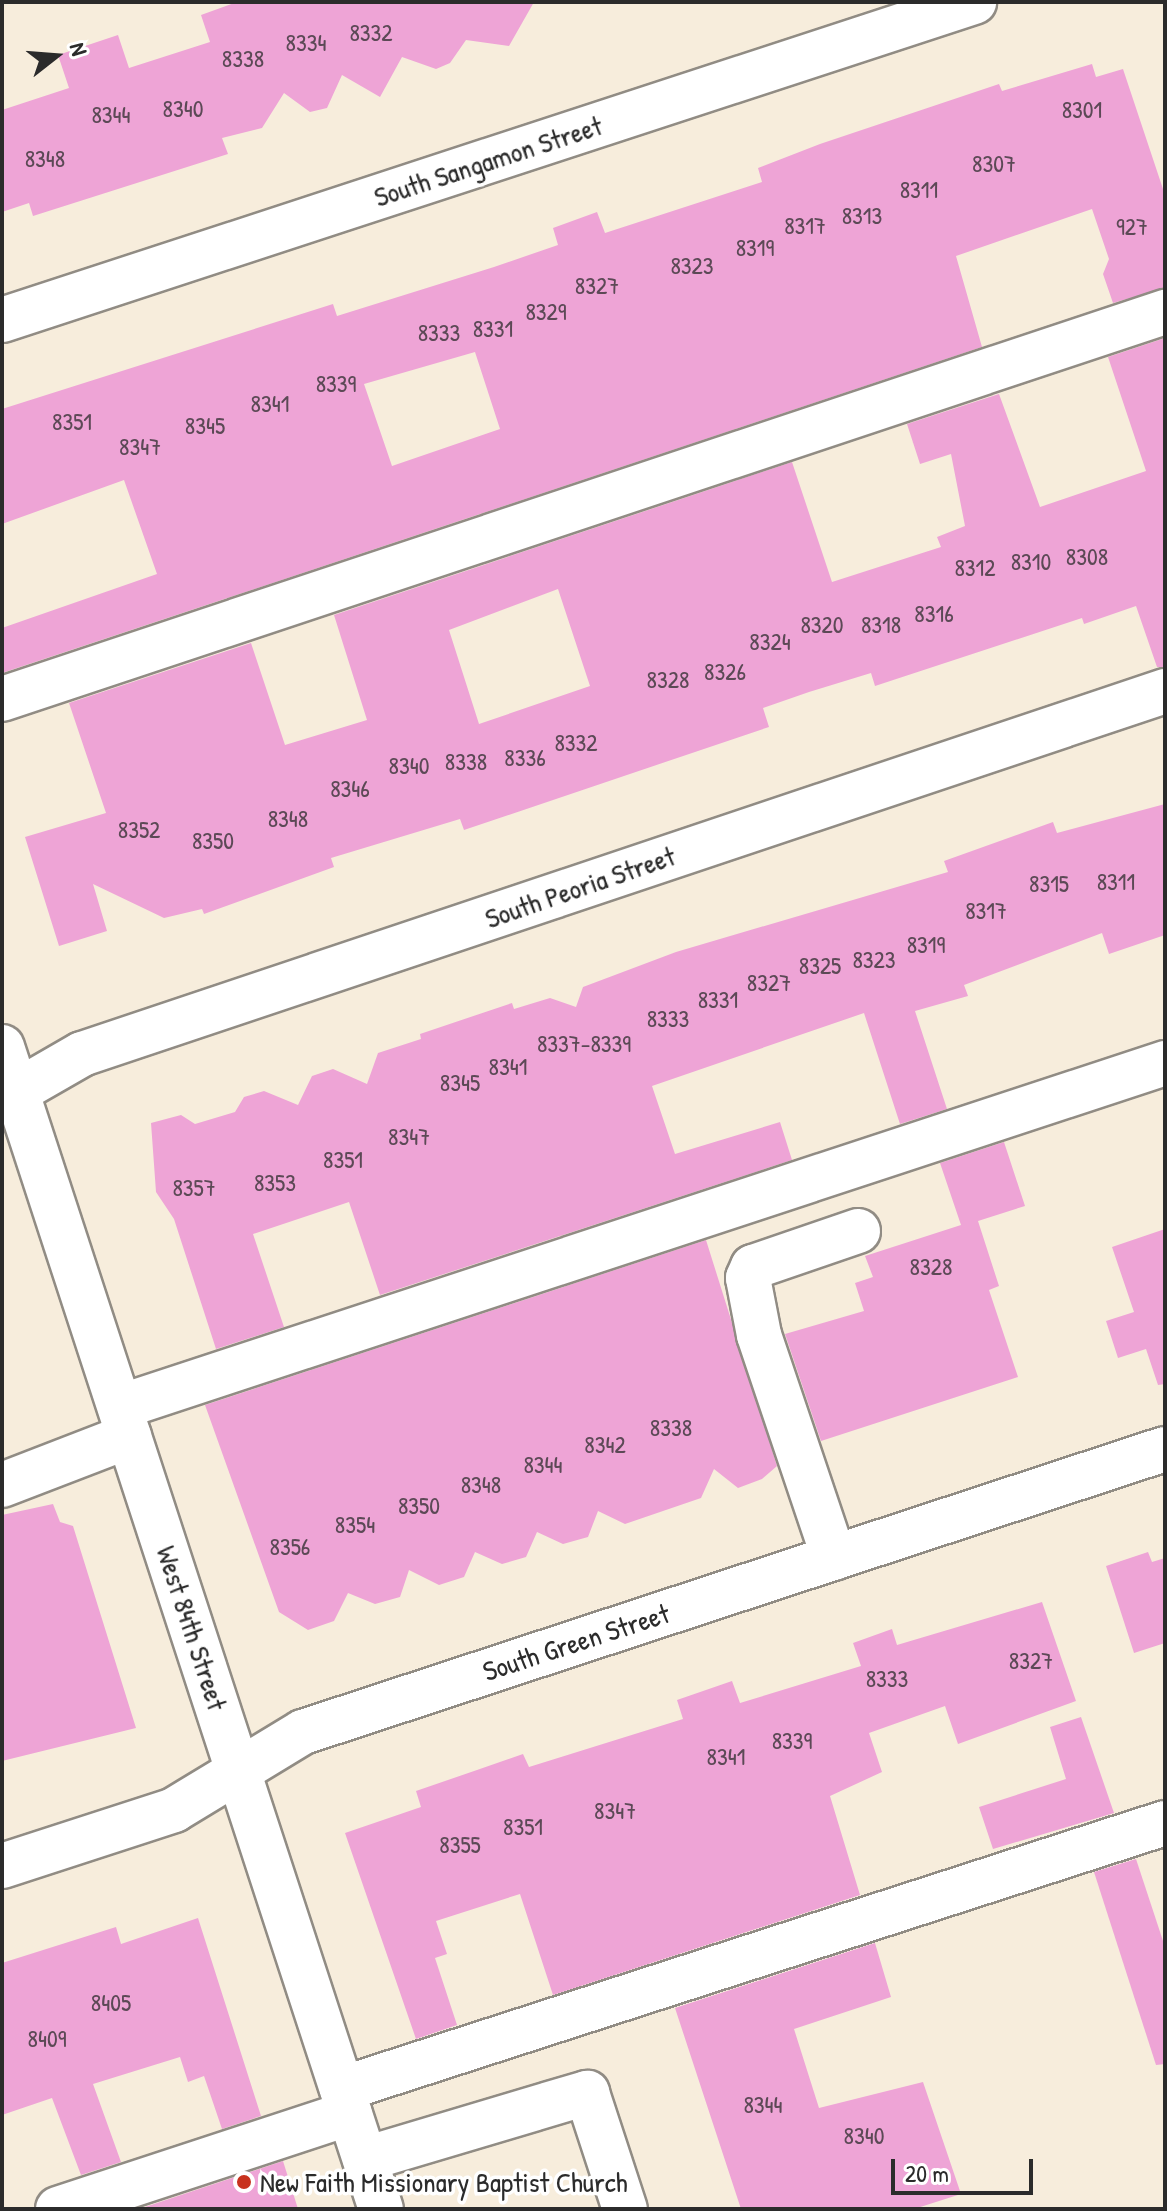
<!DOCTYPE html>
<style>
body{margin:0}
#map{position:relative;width:1167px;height:2211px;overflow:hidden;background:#f7eddc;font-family:"Patrick Hand",sans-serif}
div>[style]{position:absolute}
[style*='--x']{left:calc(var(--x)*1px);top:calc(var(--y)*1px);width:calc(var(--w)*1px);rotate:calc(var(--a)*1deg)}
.building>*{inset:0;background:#eea4d6}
.roads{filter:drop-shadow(2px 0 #918c84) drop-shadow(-2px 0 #918c84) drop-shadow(0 2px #918c84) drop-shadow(0 -2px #918c84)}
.minor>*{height:44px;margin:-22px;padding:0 22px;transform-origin:22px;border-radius:22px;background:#fff}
.dots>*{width:22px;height:22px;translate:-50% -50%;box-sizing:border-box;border:4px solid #fff;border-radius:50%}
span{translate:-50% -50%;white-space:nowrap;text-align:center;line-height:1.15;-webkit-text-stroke:7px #fff;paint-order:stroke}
.number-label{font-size:24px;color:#5c4956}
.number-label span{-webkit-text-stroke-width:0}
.street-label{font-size:28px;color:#2b2b2b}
.poi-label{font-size:28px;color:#2b2b2b}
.left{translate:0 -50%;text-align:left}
.frame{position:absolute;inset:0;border:4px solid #2b2b2b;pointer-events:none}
.north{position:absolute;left:16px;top:16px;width:80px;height:80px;-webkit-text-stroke:6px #fff;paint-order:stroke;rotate:73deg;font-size:22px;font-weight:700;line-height:32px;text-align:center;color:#2b2b2b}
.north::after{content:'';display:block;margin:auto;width:28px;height:36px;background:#2b2b2b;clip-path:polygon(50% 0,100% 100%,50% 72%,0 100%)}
.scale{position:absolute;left:891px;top:2159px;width:142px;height:36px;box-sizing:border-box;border:4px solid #2b2b2b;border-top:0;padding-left:10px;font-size:24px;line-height:28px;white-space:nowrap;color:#2b2b2b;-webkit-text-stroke:6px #fff;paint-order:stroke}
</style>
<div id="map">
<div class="building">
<i style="clip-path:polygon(237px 2px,534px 2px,509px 46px,466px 40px,450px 63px,436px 69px,402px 57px,380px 97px,342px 75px,327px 108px,310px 112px,284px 93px,262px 128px,222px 138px,228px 154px,33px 216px,29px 203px,2px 212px,2px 110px,69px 88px,58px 55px,118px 35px,129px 68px,210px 42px,201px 15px)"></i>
<i style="clip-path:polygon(evenodd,1092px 64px,1096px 77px,1123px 69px,1165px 195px,1165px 288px,1113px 303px,1103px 274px,1109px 259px,1092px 209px,956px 256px,982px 347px,2px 673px,2px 628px,157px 574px,124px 480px,2px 524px,2px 409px,333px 304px,337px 316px,494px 267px,558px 245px,553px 228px,597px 212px,605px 233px,762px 182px,758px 168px,820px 144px,999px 84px,1002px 91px,1092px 64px,475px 352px,500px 429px,392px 466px,364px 384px,475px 352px)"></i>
<i style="clip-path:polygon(evenodd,1165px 338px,1165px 667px,1157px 667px,1136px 606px,1084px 624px,1082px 618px,875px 686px,871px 673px,809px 692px,763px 708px,769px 727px,464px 830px,460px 819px,331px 858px,334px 867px,204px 914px,202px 909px,164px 918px,93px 884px,107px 931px,59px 946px,25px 837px,106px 813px,69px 703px,251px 643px,285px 745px,367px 720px,334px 615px,792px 462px,832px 582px,941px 547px,937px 537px,965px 526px,951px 454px,920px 464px,907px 424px,999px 394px,1040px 507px,1146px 471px,1108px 357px,1165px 338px,558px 589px,590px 686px,479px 724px,449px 630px,558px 589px)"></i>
<i style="clip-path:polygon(1165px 804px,1165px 935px,1109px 954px,1102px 933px,964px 985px,968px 996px,915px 1011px,947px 1109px,900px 1124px,864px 1013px,652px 1086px,675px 1154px,780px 1122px,792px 1160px,380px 1295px,349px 1202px,253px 1234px,284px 1327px,216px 1349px,174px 1219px,156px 1192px,151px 1123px,181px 1115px,195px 1124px,235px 1112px,244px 1097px,264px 1091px,298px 1105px,312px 1076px,333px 1069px,367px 1084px,378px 1053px,421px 1039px,420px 1034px,512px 1003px,514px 1009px,550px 998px,576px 1007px,583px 987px,676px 952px,948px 872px,944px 861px,1053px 822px,1057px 833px)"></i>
<i style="clip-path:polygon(1004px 1142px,1025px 1206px,978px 1221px,999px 1286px,989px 1290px,1018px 1377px,821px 1441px,785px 1334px,864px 1311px,855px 1283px,873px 1277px,865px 1256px,961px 1225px,940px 1163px)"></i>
<i style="clip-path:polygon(1165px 1229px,1165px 1384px,1158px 1385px,1146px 1349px,1118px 1358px,1106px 1321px,1134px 1312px,1112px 1247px)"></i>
<i style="clip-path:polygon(706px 1240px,777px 1466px,762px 1479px,738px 1488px,714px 1469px,701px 1498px,625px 1524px,598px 1511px,588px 1537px,563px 1544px,537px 1532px,526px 1557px,502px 1564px,475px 1552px,464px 1577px,439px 1585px,409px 1570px,400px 1597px,375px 1604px,348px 1593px,334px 1621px,308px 1630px,279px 1612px,205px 1405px)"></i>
<i style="clip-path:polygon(53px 1504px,60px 1522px,73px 1526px,136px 1728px,2px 1761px,2px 1515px)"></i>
<i style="clip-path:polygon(1148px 1552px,1152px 1562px,1165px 1558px,1165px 1643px,1134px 1653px,1106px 1566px)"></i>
<i style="clip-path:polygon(1042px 1602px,1076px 1701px,958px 1744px,945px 1706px,869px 1733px,882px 1772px,830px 1796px,860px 1895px,553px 1995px,520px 1894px,436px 1921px,447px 1954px,435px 1958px,457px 2025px,416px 2039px,345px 1833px,421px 1807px,416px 1791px,477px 1770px,523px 1754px,529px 1767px,683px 1719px,677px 1700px,732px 1681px,740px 1703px,861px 1666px,853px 1643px,892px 1629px,897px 1645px)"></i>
<i style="clip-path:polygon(1081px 1717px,1114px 1813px,993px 1849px,979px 1807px,1066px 1779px,1050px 1727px)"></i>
<i style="clip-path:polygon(1136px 1859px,1165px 1947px,1165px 2064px,1156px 2065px,1094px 1872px)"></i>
<i style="clip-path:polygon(198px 1918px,261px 2116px,222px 2129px,204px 2076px,188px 2082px,180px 2057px,93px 2084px,121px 2162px,81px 2175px,52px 2098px,2px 2115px,2px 1963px,116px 1927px,121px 1944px)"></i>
<i style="clip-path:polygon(875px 1943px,891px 1997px,794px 2029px,819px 2108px,923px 2082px,961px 2194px,914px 2209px,741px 2209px,675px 2008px)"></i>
<i style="clip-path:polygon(283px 2161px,298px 2209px,142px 2209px,142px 2208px)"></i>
</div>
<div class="roads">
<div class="minor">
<i style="--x:2;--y:320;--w:1023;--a:-18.12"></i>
<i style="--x:2;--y:699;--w:1226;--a:-18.41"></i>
<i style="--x:2;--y:1047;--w:1222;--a:71.94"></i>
<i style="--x:2;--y:1100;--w:92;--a:-29.9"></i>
<i style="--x:82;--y:1054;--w:1142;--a:-18.53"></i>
<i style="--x:120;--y:1407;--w:1100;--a:-18.22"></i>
<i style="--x:2;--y:1485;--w:136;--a:-21.1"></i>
<i style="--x:834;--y:1558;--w:235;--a:-108.6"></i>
<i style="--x:759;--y:1335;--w:58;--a:-100.9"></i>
<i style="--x:748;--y:1278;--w:12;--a:-66"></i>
<i style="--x:753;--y:1267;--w:111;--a:-18.9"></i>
<i style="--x:2;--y:1866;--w:181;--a:-18"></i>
<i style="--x:174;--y:1810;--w:151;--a:-31.2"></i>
<i style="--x:303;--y:1732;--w:907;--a:-18.18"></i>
<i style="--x:342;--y:2089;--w:865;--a:-17.91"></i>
<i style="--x:365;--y:2159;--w:232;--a:-16.6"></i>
<i style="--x:587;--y:2093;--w:122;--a:71.9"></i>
<i style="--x:58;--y:2209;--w:307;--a:-18.2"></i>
</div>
</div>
<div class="dots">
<i style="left:244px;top:2182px;background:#c8321e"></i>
</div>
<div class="number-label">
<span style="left:371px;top:33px">8332</span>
<span style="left:306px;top:43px">8334</span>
<span style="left:243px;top:59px">8338</span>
<span style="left:183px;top:109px">8340</span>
<span style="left:1082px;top:110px">8301</span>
<span style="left:111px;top:115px">8344</span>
<span style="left:45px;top:159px">8348</span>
<span style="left:994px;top:164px">8307</span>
<span style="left:919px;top:190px">8311</span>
<span style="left:862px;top:216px">8313</span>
<span style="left:805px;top:226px">8317</span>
<span style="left:1132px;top:227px">927</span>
<span style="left:755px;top:248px">8319</span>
<span style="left:692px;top:266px">8323</span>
<span style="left:597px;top:286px">8327</span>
<span style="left:546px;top:312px">8329</span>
<span style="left:493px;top:329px">8331</span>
<span style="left:439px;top:333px">8333</span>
<span style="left:336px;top:384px">8339</span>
<span style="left:270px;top:404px">8341</span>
<span style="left:72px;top:422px">8351</span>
<span style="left:205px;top:426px">8345</span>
<span style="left:140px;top:447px">8347</span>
<span style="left:1087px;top:557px">8308</span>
<span style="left:1031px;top:562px">8310</span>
<span style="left:975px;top:568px">8312</span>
<span style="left:934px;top:614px">8316</span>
<span style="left:822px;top:625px">8320</span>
<span style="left:881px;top:625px">8318</span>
<span style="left:770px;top:642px">8324</span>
<span style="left:725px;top:672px">8326</span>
<span style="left:668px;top:680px">8328</span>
<span style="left:576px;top:743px">8332</span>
<span style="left:525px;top:758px">8336</span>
<span style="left:466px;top:762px">8338</span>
<span style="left:409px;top:766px">8340</span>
<span style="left:350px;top:789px">8346</span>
<span style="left:288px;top:819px">8348</span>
<span style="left:139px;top:830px">8352</span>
<span style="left:213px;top:841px">8350</span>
<span style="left:1116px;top:882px">8311</span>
<span style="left:1049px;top:884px">8315</span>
<span style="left:986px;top:911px">8317</span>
<span style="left:926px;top:945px">8319</span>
<span style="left:874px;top:960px">8323</span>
<span style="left:820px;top:966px">8325</span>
<span style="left:769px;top:983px">8327</span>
<span style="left:718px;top:1000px">8331</span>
<span style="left:668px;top:1019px">8333</span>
<span style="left:584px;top:1044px">8337-8339</span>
<span style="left:508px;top:1067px">8341</span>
<span style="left:460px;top:1083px">8345</span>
<span style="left:409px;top:1137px">8347</span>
<span style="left:343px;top:1160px">8351</span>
<span style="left:275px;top:1183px">8353</span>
<span style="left:194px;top:1188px">8357</span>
<span style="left:931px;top:1267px">8328</span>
<span style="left:671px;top:1428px">8338</span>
<span style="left:605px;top:1445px">8342</span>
<span style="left:543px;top:1465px">8344</span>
<span style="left:481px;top:1485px">8348</span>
<span style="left:419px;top:1506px">8350</span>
<span style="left:355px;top:1525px">8354</span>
<span style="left:290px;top:1547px">8356</span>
<span style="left:1031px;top:1661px">8327</span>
<span style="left:887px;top:1679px">8333</span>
<span style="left:792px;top:1741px">8339</span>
<span style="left:726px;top:1757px">8341</span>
<span style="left:615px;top:1811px">8347</span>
<span style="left:523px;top:1827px">8351</span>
<span style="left:460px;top:1845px">8355</span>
<span style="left:111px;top:2003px">8405</span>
<span style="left:47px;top:2039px">8409</span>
<span style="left:763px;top:2105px">8344</span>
<span style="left:864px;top:2136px">8340</span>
</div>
<div class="street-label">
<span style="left:488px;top:161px;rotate:-18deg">South Sangamon Street</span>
<span style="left:580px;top:887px;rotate:-19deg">South Peoria Street</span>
<span style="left:192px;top:1628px;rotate:72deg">West 84th Street</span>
<span style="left:576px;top:1642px;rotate:-18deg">South Green Street</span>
</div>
<div class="poi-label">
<span class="left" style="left:260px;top:2182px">New Faith Missionary Baptist Church</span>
</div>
<div class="frame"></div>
<div class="north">N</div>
<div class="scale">20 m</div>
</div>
